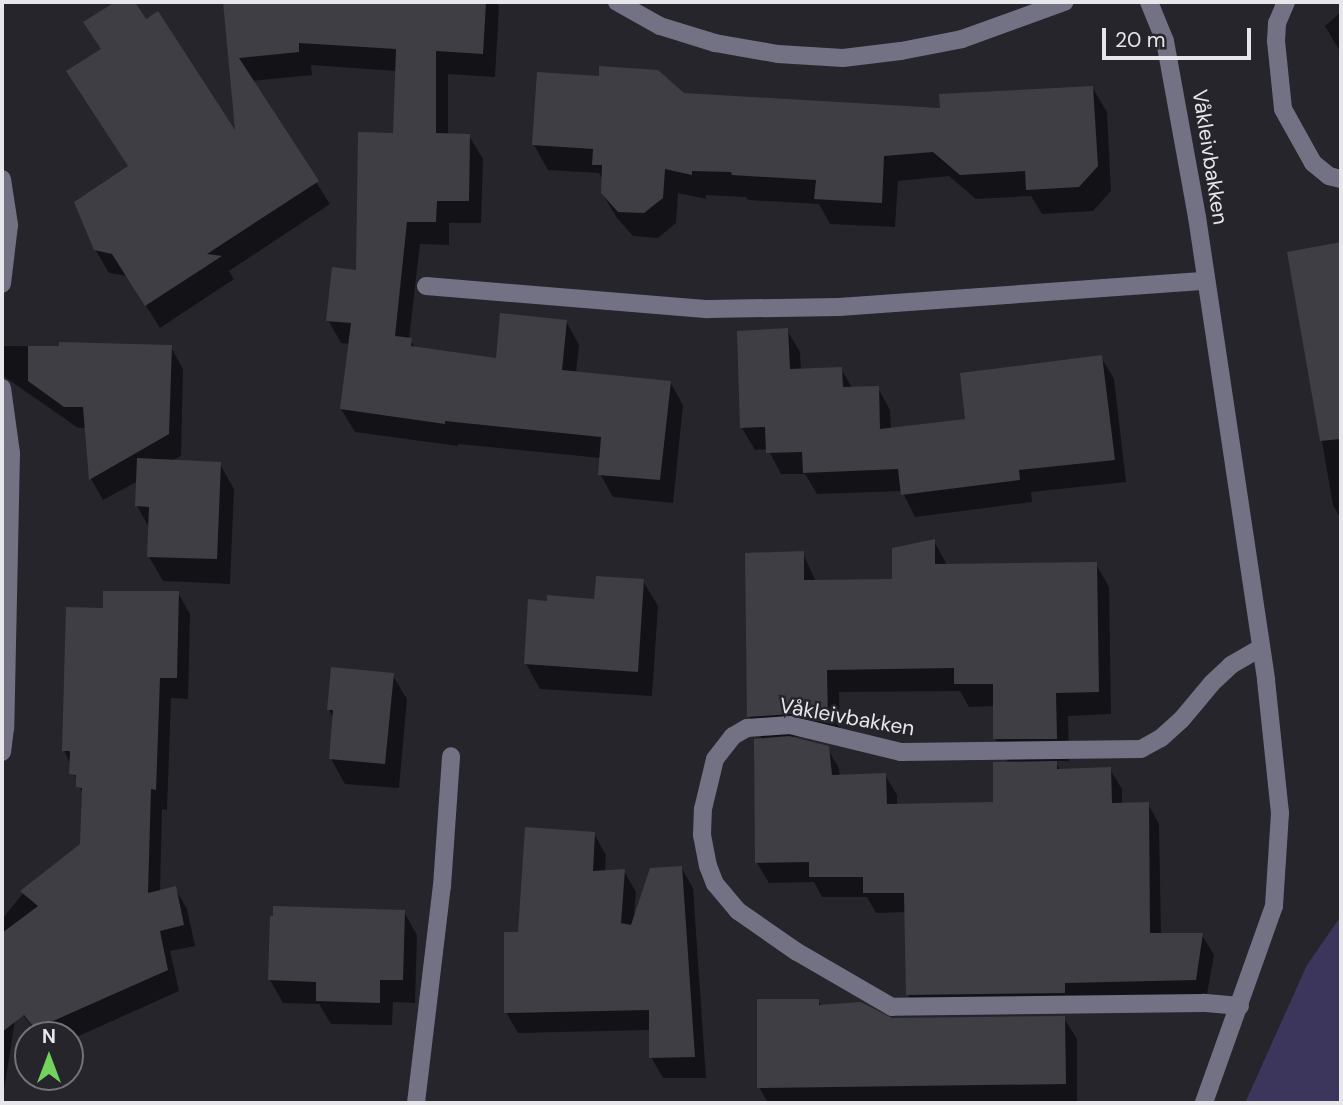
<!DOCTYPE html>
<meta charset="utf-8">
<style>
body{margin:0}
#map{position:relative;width:1343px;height:1105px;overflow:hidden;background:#25252b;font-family:"DM Sans",sans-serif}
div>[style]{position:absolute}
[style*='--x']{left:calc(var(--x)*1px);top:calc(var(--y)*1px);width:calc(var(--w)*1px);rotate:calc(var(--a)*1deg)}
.green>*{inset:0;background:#3c365c}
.shadow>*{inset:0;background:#0007}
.building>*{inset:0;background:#3f3e45}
.minor>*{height:18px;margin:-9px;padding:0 9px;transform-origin:9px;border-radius:9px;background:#737184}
span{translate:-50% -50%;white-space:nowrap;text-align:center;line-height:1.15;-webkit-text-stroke:5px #25252b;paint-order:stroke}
.street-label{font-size:21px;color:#e7e7eb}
.frame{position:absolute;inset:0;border:4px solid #e7e7eb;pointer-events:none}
.north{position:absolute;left:14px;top:1021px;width:70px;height:70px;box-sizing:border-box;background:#25252b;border:2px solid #737378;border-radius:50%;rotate:0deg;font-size:19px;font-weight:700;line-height:28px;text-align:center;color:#e7e7eb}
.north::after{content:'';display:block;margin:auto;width:24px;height:32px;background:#72d25d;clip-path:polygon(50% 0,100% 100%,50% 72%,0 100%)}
.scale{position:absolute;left:1102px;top:28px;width:149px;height:32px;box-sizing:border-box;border:4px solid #e7e7eb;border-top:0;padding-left:9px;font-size:21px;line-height:24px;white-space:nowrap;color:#e7e7eb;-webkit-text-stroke:5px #25252b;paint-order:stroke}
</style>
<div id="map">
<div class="green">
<i style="clip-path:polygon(1341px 916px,1341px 1103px,1245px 1103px,1307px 965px)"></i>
</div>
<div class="shadow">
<i style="clip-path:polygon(118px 2px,132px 2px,237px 137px,225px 2px,497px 2px,499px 7px,495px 77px,448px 74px,448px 136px,469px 136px,483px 159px,481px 223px,449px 223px,449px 245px,420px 244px,409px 339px,416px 349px,498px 360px,566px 321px,579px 345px,576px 373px,670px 382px,683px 405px,673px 503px,613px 497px,600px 474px,601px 458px,458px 444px,458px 446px,355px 432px,341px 409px,350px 344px,341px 343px,328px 320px,357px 272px,394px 134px,397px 71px,311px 65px,312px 75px,252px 81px,330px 204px,229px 271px,234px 279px,160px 328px,127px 276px,109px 273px,95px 249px,129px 167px,68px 72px,102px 50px,86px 23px)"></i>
<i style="clip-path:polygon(1341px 12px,1341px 53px,1325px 26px)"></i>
<i style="clip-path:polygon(1092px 87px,1107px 112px,1111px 191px,1093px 211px,1042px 214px,1031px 196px,976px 199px,949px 176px,898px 181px,895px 227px,830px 224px,819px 204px,748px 200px,746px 197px,706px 195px,706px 199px,678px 193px,676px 223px,658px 238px,633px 236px,617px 218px,602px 193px,603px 181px,599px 173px,548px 170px,534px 145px,684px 95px,942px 110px)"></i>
<i style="clip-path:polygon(1338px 244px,1341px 250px,1340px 517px,1333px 505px,1289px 253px)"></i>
<i style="clip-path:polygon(787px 330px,800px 352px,801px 371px,841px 369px,853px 389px,878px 388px,890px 410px,891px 429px,967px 421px,1101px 357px,1114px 379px,1126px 482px,1031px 492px,1032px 502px,915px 517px,902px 491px,817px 494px,805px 474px,781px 474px,768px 449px,755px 450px,742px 428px)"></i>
<i style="clip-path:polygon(2px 346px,171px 347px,183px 369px,181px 456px,172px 461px,220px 464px,234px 489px,230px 584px,163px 581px,149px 557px,150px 529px,137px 506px,138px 481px,103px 500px,91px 479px,86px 428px,78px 428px,2px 375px)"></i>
<i style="clip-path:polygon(evenodd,934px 541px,947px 565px,1096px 564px,1109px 587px,1111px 714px,1068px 716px,1069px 761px,1055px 761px,1061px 771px,1110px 769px,1122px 789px,1122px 805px,1148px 804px,1159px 824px,1161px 935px,1202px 935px,1214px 955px,1206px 1000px,919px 1015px,908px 995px,907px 912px,876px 913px,867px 897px,822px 897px,814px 882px,769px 883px,757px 863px,763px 740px,749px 716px,803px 553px,816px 582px,894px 581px,934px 541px,960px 691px,969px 707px,995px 706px,995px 739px,1009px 764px,995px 804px,897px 805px,897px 795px,885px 775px,840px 777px,839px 768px,827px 748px,788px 737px,804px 736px,840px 745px,839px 692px,960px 691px)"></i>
<i style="clip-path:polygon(643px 581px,658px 606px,652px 696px,540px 689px,526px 664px)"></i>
<i style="clip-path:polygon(178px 593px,190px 614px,188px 699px,171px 698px,167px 810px,162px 809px,160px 892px,175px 888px,187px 909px,195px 946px,170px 951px,179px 991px,70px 1040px,70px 1035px,38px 1035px,17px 1007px,2px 1103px,2px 919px,29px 886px,82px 845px,84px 797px,64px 750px,104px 610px)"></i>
<i style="clip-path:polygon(392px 674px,407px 699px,399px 788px,345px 784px,331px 759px,334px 719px,329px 710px)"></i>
<i style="clip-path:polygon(594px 834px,606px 855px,605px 872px,624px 871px,636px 892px,634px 916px,681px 867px,693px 888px,706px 1078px,663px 1078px,651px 1057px,650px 1030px,518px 1033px,506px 1012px,519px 934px)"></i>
<i style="clip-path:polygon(404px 912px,417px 935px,415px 1003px,393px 1002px,392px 1025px,331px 1024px,319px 1004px,283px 1003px,270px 980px)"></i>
<i style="clip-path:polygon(818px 1001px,822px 1006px,892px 1020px,1064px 1018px,1077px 1039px,1077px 1103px,768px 1103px,759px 1087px)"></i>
</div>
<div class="building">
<i style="clip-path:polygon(115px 2px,135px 2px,146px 19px,158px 11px,235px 130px,223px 2px,486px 2px,483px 54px,436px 51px,436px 133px,470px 134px,469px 201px,437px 201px,436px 222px,407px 222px,395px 336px,412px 338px,411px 346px,496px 358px,500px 313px,567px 320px,562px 370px,671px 381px,660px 480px,598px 475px,601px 437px,445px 421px,445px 424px,340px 409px,351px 323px,326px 321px,332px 267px,356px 270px,358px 132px,393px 133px,396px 49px,299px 43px,299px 52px,239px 58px,319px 181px,207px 254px,222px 256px,145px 306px,112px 254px,94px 250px,74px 202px,128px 166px,66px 71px,101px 49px,83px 22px)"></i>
<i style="clip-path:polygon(599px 66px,658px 70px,684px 93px,940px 108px,939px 94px,1093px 86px,1098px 166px,1079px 187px,1026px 190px,1025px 171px,960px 175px,933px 152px,884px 156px,882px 203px,814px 199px,816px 180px,732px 175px,731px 172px,692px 171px,692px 175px,665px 169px,663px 198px,644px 213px,618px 212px,601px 193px,602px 165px,592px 165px,593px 149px,532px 145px,537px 72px,599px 76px)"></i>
<i style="clip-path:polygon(1341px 242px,1341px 439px,1320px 441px,1287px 252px)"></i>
<i style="clip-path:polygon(788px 328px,790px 369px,842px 367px,843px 387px,879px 386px,880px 429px,965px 419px,960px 373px,1102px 355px,1115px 460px,1019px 470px,1020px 480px,901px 495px,898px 469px,803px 473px,802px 452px,766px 453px,765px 427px,740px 428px,737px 331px)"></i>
<i style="clip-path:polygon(59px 342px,172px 345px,169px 434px,89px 480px,83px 407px,64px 407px,28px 381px,28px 346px,59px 346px)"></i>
<i style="clip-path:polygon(137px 458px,221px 462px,217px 559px,147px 557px,149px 507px,135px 506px)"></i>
<i style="clip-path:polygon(935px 539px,935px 564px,1097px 562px,1099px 692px,1056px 693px,1057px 739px,993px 739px,993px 684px,954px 684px,954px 668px,827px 670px,828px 723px,790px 714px,747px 717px,745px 553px,804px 551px,804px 580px,892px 579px,892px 548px)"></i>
<i style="clip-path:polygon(596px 576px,644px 579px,638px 672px,524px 664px,528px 599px,547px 601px,547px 595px,594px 599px)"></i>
<i style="clip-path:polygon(103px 591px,179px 591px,177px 678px,160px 678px,156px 790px,151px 789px,148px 893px,176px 886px,184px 925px,160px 931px,168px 970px,35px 1029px,24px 1015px,2px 1032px,2px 933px,38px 906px,20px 891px,80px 844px,82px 788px,76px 787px,76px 775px,69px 774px,70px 751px,62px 751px,66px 607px,103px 608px)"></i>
<i style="clip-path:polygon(331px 667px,394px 673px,385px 764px,329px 759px,333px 710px,327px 710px)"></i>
<i style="clip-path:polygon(789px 736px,829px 746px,832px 775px,886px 773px,887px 804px,993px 802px,993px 762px,1057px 761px,1057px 769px,1111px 767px,1112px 803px,1149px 802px,1150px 933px,1203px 933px,1196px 980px,1065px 983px,1065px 993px,906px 995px,904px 893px,863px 893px,863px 877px,809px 877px,809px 862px,755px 863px,754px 739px)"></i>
<i style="clip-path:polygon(525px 827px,595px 832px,593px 871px,625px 869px,621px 923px,631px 925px,650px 868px,682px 866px,695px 1057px,649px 1058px,649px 1010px,504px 1013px,504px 932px,518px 932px)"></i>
<i style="clip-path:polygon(273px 906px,405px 910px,403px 980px,380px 980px,380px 1003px,316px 1001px,316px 982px,268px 980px,270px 916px,273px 916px)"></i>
<i style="clip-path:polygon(757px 999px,819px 999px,819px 1005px,861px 1002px,892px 1018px,1065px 1016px,1066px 1084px,757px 1088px)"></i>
</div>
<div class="minor">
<i style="--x:617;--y:2;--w:49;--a:29.2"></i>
<i style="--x:660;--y:26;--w:58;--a:17.2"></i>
<i style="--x:715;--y:43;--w:64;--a:9.9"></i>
<i style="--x:778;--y:54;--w:65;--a:3.5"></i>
<i style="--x:843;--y:58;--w:58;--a:-6.9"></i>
<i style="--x:901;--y:51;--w:62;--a:-11.1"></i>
<i style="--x:962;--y:39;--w:109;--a:-19.9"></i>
<i style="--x:1149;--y:2;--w:42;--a:67.7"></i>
<i style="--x:1165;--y:41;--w:179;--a:79.7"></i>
<i style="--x:1197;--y:217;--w:468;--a:81.5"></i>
<i style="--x:1266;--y:680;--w:134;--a:84"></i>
<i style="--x:1280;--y:813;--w:93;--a:93.7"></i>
<i style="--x:1274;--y:906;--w:209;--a:109.6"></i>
<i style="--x:1286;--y:2;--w:23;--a:113"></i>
<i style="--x:1277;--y:23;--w:18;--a:93"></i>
<i style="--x:1276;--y:41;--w:68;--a:84.1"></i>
<i style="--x:1283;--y:109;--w:62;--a:60.9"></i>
<i style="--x:1313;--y:163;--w:21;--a:39"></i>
<i style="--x:1329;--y:176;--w:12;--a:14"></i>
<i style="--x:2;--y:179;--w:47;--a:81.3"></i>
<i style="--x:9;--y:225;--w:59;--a:96.8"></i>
<i style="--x:426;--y:286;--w:283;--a:4.7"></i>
<i style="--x:708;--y:309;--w:131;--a:-0.9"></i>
<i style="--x:839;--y:307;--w:367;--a:-4.1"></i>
<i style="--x:2;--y:388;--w:66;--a:82.1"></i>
<i style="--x:11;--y:453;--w:275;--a:91.2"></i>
<i style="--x:5;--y:728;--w:24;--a:97"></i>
<i style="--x:1240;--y:1006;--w:37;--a:-175"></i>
<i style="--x:1203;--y:1003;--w:311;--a:179.3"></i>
<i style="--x:892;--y:1007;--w:110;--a:-149.9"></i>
<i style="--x:797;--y:952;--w:72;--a:-145.2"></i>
<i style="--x:738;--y:911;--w:35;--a:-130"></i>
<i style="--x:715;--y:884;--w:19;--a:-111"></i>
<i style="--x:708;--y:866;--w:32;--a:-101"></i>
<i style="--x:702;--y:835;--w:26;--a:-88"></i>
<i style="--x:703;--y:809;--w:51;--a:-76.5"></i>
<i style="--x:715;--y:759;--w:29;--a:-52"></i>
<i style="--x:733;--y:736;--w:16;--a:-30"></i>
<i style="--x:747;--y:728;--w:43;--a:-4"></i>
<i style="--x:790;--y:725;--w:114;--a:13.7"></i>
<i style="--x:901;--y:752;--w:240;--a:-0.7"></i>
<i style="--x:1141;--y:749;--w:23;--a:-29"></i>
<i style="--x:1161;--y:738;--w:28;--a:-42"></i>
<i style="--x:1182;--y:719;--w:47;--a:-50.2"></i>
<i style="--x:1212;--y:683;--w:26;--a:-43"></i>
<i style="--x:1231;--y:665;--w:34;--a:-30"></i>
<i style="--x:416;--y:1103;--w:219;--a:-83.2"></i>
<i style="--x:442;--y:886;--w:130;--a:-86"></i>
</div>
<div class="street-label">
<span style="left:1210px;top:157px;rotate:81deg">Våkleivbakken</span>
<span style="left:847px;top:717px;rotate:10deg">Våkleivbakken</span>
</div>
<div class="frame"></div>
<div class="north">N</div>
<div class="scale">20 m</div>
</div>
